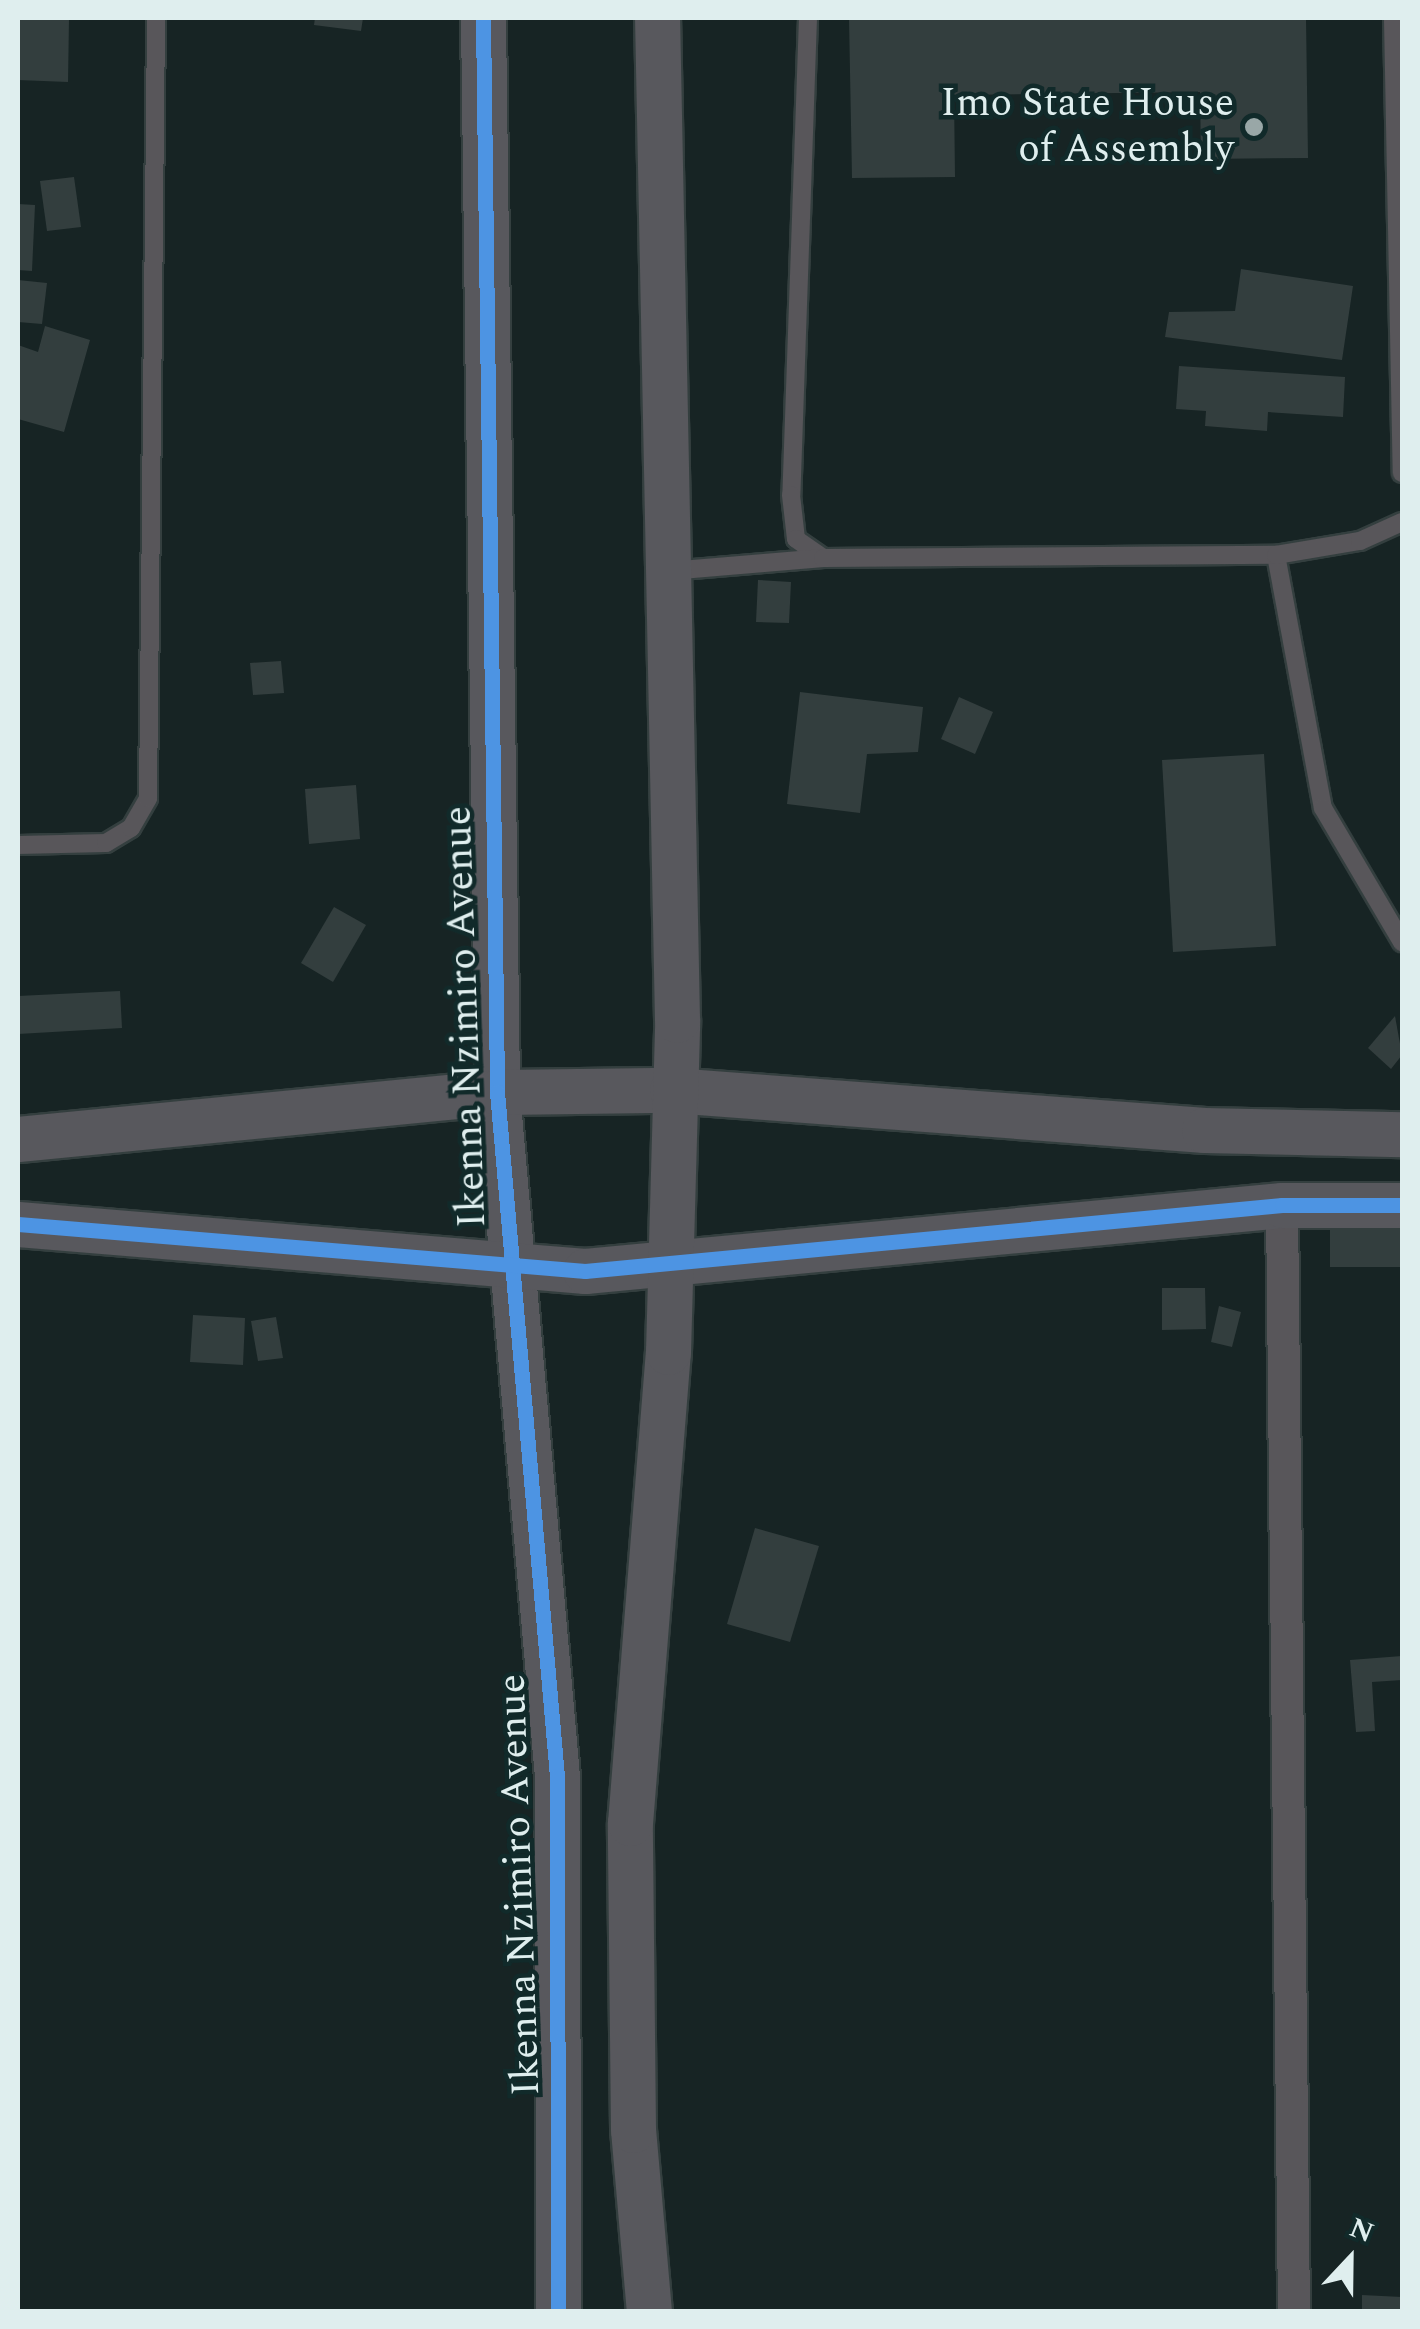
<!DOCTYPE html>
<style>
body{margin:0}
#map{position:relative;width:1420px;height:2329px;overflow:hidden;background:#172424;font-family:Spectral,serif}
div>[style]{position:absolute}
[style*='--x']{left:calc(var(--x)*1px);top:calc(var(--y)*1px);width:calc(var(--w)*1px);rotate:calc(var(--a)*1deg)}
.building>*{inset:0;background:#333e3e}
.roads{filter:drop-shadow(2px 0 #343f3f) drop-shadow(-2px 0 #343f3f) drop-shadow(0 2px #343f3f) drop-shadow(0 -2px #343f3f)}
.lane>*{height:18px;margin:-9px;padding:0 9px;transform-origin:9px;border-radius:9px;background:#58565a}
.street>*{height:32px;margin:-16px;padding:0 16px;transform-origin:16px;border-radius:16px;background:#58565a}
.secondary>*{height:45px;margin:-22.5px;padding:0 22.5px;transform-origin:22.5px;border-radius:22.5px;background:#58585d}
.cycleway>*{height:15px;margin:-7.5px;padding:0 7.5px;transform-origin:7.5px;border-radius:7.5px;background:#4d94e3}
.dots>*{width:28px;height:28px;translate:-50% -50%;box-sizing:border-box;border:5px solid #112a2a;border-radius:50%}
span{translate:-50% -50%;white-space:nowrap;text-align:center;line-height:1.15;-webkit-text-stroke:9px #112a2a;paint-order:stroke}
.poi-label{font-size:40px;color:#dfeeee}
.right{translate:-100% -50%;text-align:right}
.street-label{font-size:40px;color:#dfeeee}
.frame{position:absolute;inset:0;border:20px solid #dfeeee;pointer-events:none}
.north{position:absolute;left:1300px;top:2209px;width:100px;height:100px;-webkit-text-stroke:8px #112a2a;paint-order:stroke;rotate:22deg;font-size:28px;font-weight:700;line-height:40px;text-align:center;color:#dfeeee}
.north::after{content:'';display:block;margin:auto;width:35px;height:45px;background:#dfeeee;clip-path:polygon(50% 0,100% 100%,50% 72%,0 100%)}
</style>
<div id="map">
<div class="building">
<i style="clip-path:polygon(18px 18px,69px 18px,68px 82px,18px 80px)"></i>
<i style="clip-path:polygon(315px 18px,363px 18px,361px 31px,314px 25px)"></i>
<i style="clip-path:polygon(849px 18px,1306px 18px,1308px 158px,1201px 159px,1200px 92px,954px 95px,955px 177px,852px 178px)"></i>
<i style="clip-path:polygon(74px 177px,81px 227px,47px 231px,40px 181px)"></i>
<i style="clip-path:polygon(18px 204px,35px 205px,32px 271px,18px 270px)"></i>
<i style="clip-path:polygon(1241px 269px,1353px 286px,1342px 360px,1165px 337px,1169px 312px,1235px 311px)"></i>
<i style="clip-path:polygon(18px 280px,47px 283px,42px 324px,18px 322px)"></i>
<i style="clip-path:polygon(45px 326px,90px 340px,64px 432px,18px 419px,18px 345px,38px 352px)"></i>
<i style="clip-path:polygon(1179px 366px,1345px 377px,1343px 417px,1268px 412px,1267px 431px,1205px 426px,1206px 411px,1176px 409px)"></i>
<i style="clip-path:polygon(758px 580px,791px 582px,789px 623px,756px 622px)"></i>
<i style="clip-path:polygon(281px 661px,284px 693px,253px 695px,250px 663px)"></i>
<i style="clip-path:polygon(800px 692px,923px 707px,918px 752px,867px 754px,860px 813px,787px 804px)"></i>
<i style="clip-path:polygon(959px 697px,993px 712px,975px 754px,941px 739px)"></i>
<i style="clip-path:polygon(1264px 754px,1276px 946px,1173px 952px,1162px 760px)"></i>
<i style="clip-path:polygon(356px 785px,360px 839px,309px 844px,305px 789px)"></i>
<i style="clip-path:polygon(334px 907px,366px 925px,333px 982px,301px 963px)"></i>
<i style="clip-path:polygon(120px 991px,122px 1028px,18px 1034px,18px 996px)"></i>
<i style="clip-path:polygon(1395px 1016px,1402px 1055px,1391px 1069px,1368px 1048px)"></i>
<i style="clip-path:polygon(1330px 1226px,1402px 1226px,1402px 1267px,1330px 1267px)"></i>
<i style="clip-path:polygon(1162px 1288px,1205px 1288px,1206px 1329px,1162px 1330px)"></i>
<i style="clip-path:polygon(1219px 1306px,1241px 1312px,1232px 1347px,1211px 1342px)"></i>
<i style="clip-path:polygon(193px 1315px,245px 1318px,243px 1365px,190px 1362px)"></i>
<i style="clip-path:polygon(276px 1317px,283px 1358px,258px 1361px,251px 1321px)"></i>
<i style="clip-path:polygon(755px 1528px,819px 1546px,790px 1642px,727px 1624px)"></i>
<i style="clip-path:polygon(1402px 1656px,1402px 1680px,1372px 1682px,1375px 1731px,1356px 1732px,1350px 1660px)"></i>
<i style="clip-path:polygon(1362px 2295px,1402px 2297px,1402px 2312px,1362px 2312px)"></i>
</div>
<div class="roads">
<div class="lane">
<i style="--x:808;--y:18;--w:477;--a:92"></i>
<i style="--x:791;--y:495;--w:44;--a:83.5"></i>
<i style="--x:796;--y:539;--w:33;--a:35"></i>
<i style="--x:1393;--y:18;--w:455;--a:88.9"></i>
<i style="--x:1276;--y:555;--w:257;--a:79.5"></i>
<i style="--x:1323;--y:808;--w:156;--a:59.5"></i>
<i style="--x:669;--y:571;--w:155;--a:-4.8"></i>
<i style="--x:823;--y:558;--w:453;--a:-0.4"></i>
<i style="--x:1276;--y:555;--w:85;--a:-9.5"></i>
<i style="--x:1360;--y:541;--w:46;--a:-24.3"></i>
<i style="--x:18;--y:845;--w:88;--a:-1.3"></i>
<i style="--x:106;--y:843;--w:29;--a:-31"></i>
<i style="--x:131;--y:828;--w:34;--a:-60"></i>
<i style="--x:148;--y:798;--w:780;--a:-89.41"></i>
</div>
<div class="street">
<i style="--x:1282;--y:1205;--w:1107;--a:89.38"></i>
</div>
<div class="secondary">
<i style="--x:483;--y:18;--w:1074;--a:89.25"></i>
<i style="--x:497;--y:1092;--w:687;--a:84.99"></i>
<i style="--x:557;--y:1776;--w:536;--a:89.89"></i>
<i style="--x:18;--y:1139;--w:481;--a:-5.6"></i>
<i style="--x:497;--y:1092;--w:175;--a:-0.7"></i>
<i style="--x:672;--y:1090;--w:534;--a:4.3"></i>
<i style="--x:1204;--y:1130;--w:198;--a:1.2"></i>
<i style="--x:18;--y:1224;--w:569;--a:4.74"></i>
<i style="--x:585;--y:1271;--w:700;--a:-5.41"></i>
<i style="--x:1282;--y:1205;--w:120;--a:0"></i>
<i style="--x:649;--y:2312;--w:183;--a:-95"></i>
<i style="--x:633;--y:2130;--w:307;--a:-90.6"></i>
<i style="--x:630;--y:1823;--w:473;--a:-85.4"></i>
<i style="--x:668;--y:1352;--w:332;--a:-88.4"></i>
<i style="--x:677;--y:1020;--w:1002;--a:-91.14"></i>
</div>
</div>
<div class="cycleway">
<i style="--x:483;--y:18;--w:1074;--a:89.25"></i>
<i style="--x:497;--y:1092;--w:687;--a:84.99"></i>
<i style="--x:557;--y:1776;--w:536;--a:89.89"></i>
<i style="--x:18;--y:1224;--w:569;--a:4.74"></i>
<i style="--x:585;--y:1271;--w:700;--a:-5.41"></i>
<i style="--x:1282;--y:1205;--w:120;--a:0"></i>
</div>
<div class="dots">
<i style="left:1254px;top:127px;background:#99a7a7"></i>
</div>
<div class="poi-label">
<span class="right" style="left:1234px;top:127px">Imo State House<br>of Assembly</span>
</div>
<div class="street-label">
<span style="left:466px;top:1017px;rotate:-92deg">Ikenna Nzimiro Avenue</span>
<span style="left:520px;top:1885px;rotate:-92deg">Ikenna Nzimiro Avenue</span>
</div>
<div class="frame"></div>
<div class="north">N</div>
</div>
